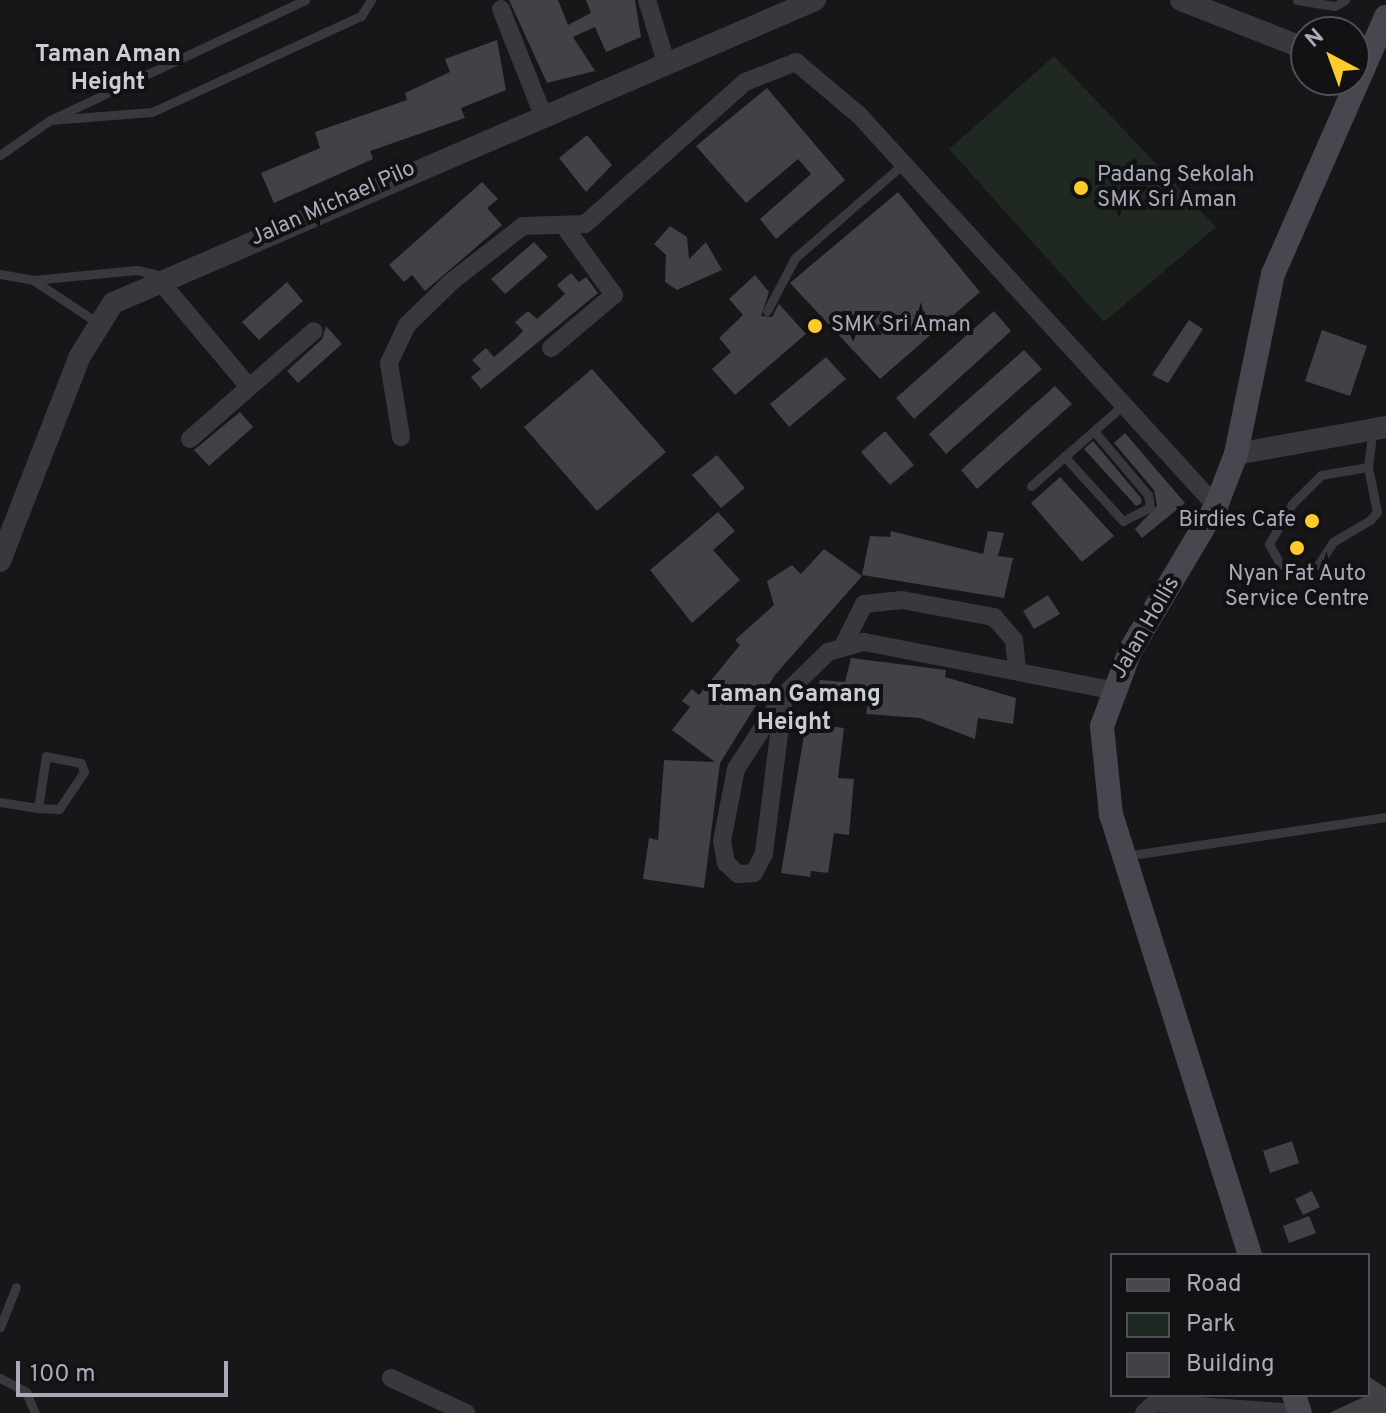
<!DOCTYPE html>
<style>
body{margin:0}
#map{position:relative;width:1386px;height:1413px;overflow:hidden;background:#171719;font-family:Overpass,sans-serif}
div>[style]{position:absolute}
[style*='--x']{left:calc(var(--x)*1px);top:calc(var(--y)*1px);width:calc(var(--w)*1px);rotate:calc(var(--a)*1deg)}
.green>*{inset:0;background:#1f2821}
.building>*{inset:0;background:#414146}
.service>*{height:9px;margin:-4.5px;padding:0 4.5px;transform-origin:4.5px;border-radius:4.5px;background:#38383f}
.minor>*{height:18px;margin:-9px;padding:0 9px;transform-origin:9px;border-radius:9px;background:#38383f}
.tertiary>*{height:22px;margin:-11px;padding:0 11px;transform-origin:11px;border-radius:11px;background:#38383f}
.secondary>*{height:24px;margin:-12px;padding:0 12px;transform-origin:12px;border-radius:12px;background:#46474f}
.dots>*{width:22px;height:22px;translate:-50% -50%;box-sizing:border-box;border:4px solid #121214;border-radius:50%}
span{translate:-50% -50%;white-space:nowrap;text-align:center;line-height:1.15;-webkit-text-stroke:8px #121214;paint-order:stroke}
.poi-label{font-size:22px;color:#a8acba}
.left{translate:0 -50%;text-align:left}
.right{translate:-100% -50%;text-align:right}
.street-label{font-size:22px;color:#a8acba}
.neighbourhood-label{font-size:24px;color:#caccd6;font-weight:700}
.legend{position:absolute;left:1110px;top:1253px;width:260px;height:144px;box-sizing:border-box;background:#121214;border:2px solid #4e5056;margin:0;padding:10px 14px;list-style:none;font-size:24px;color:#a8acba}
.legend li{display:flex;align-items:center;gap:16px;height:40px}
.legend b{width:40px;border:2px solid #4e5056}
.north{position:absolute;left:1290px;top:16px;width:80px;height:80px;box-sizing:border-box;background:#121214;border:2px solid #4e5056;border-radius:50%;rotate:319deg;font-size:22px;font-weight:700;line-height:32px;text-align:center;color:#a8acba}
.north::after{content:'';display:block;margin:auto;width:28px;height:36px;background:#fdcb2c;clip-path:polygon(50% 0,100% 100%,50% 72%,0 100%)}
.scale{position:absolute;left:16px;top:1361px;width:212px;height:36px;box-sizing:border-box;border:4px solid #a8acba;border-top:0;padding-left:10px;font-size:24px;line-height:28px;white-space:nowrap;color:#a8acba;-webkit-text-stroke:6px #121214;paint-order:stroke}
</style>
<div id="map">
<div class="green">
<i style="clip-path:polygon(1054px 56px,1216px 227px,1104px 322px,949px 149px)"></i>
</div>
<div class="building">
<i style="clip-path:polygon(509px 0,558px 0,568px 25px,591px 13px,586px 0,635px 0,641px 37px,606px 52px,595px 27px,573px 37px,595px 71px,547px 83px)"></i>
<i style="clip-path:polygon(497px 40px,506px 90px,461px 108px,465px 118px,370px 151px,373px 159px,274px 203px,261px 173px,320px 148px,315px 132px,407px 100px,405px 93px,450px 72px,445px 59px)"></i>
<i style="clip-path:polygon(767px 88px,845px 180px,776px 239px,760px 219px,811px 174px,798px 159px,746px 203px,696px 146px)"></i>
<i style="clip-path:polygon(587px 135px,612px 165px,586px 192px,559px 158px)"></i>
<i style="clip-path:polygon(482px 182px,498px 199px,487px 208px,502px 225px,425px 291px,412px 275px,404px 282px,389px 265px)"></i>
<i style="clip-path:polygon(898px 192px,980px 292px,880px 379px,790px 283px)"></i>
<i style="clip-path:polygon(670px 226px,687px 237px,689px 259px,706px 242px,722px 270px,677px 290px,665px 282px,666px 255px,654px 244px)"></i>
<i style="clip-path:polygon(534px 242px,548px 257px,505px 294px,491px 279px)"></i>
<i style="clip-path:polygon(571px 273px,579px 282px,586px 277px,598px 293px,481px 389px,471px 377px,481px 369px,472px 360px,486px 348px,494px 357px,514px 340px,523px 331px,515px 322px,528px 311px,537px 319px,565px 294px,557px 285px)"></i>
<i style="clip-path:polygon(755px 275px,769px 292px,761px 316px,772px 317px,779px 304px,806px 334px,735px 395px,712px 369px,731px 352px,719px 338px,743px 315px,729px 299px)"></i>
<i style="clip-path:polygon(287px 282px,303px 301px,259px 340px,242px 322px)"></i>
<i style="clip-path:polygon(994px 311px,1011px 331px,914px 419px,896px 398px)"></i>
<i style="clip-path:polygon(1189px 320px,1203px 329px,1168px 383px,1152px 375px)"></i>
<i style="clip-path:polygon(326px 326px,342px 344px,298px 383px,287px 371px,322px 339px)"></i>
<i style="clip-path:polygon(1322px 330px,1367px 346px,1350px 396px,1305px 381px)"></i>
<i style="clip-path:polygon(1024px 350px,1042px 369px,946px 454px,929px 434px)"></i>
<i style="clip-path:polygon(826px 357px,846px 379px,789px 427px,770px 404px)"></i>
<i style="clip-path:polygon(592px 369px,666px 452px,597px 511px,524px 427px)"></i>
<i style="clip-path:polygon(1055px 386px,1072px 404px,977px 489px,961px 470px)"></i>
<i style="clip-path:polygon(240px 412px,253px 427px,209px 466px,194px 450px)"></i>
<i style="clip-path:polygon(885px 431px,914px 465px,890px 485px,861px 452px)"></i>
<i style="clip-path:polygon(1125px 433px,1185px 503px,1142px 538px,1135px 529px,1157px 506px,1154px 490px,1114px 443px)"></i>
<i style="clip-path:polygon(1093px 441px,1141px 498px,1142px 503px,1136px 506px,1084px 449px)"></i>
<i style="clip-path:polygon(717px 455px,745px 488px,721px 508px,692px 475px)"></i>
<i style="clip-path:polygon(1060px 477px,1114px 536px,1082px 562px,1031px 503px)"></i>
<i style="clip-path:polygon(718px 512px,735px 531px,713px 550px,740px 580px,692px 623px,650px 570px)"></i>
<i style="clip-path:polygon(891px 531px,983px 554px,988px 531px,1004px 533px,998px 556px,1013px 558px,1004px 598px,862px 575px,870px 536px,890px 537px)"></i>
<i style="clip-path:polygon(824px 549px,862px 576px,775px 675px,720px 763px,704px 888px,643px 879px,649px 838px,658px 840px,664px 760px,715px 762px,672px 730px,690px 707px,682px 701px,692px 689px,699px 695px,740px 645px,735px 640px,774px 605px,767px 581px,792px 565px,801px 574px)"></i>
<i style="clip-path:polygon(1048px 595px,1060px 614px,1034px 629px,1023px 611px)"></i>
<i style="clip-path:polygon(851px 658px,946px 670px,945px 677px,1016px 698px,1013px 724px,978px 718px,975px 739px,920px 718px,866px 714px,868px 704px,816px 693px,820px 680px,845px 682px)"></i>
<i style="clip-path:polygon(806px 723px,844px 728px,838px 778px,854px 779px,849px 835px,834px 833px,828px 873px,811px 871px,810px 877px,781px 873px)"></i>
<i style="clip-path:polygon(1292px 1141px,1299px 1163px,1270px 1173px,1263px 1151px)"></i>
<i style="clip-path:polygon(1312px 1191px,1320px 1207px,1303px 1215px,1295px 1199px)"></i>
<i style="clip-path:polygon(1309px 1216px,1316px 1233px,1289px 1243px,1283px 1226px)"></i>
<i style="clip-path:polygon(1368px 1376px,1386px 1388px,1386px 1413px,1329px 1413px,1368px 1395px)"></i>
</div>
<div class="service">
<i style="--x:1297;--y:0;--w:38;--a:9"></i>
<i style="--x:1335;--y:6;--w:12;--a:-31"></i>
<i style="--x:50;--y:120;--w:102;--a:-4.5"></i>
<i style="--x:152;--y:112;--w:230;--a:-24.7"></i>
<i style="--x:361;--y:16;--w:19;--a:-58"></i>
<i style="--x:0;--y:155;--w:61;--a:-35"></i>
<i style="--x:50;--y:120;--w:282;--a:-25.2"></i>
<i style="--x:0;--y:274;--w:34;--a:10"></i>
<i style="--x:767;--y:311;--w:60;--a:-62.2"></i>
<i style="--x:795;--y:258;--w:143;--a:-41"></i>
<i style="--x:98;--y:323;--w:78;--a:-146.5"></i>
<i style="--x:33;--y:280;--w:104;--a:-5.5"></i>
<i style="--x:137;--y:270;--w:26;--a:13"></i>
<i style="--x:1064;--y:456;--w:88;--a:47.8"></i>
<i style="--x:1123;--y:521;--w:30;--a:-27"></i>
<i style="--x:1150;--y:507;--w:12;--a:-99"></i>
<i style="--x:1148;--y:495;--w:84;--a:-130.2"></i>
<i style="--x:1368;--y:467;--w:46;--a:78.7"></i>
<i style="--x:1377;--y:512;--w:11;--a:131"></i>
<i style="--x:1370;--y:520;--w:43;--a:149.3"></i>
<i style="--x:1333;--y:542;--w:38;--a:123"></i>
<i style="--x:1312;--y:574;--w:34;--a:-163"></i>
<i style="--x:1280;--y:564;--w:23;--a:-119"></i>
<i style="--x:1269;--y:544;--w:46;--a:-60.1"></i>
<i style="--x:1292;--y:504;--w:41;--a:-45"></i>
<i style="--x:1321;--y:475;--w:48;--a:-9.7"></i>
<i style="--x:1368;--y:467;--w:35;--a:-83"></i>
<i style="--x:1031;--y:486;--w:121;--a:-41.3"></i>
<i style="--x:0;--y:802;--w:38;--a:9"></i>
<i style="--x:38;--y:808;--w:21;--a:3"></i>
<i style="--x:59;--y:809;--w:45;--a:-56"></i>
<i style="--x:84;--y:772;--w:9;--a:-108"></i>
<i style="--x:81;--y:763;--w:36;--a:-169"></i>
<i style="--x:46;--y:756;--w:53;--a:98.7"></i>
<i style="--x:1125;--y:856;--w:264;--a:-8.5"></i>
<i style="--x:0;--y:1327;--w:43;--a:-68.2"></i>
<i style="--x:0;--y:1378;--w:30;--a:28"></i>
<i style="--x:26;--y:1392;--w:23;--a:67"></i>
</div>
<div class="minor">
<i style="--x:647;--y:0;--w:65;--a:73"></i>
<i style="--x:501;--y:9;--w:114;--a:68.4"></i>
<i style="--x:159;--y:280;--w:140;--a:49.9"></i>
<i style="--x:551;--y:348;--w:82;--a:-40.1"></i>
<i style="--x:614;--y:295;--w:85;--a:-125.9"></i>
<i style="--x:401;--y:437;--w:75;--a:-99.2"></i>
<i style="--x:389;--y:363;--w:42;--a:-64.7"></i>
<i style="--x:407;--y:325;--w:62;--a:-44.3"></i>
<i style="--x:451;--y:282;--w:91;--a:-37.9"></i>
<i style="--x:523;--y:226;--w:62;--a:-1.8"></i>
<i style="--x:585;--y:224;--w:214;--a:-41.6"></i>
<i style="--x:745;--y:82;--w:55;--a:-21.4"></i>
<i style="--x:796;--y:62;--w:82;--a:40.1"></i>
<i style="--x:859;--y:115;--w:529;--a:47.6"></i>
<i style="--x:190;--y:439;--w:164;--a:-41.1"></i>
<i style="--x:843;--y:646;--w:47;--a:-63.4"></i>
<i style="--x:864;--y:604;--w:38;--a:-6"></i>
<i style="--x:902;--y:600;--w:94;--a:10.5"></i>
<i style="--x:994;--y:617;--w:30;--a:49"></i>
<i style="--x:1014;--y:640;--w:29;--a:84"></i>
<i style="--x:784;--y:695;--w:160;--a:97.2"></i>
<i style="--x:764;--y:854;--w:21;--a:118"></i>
<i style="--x:754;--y:873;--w:16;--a:176"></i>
<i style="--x:738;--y:874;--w:16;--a:-137"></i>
<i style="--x:726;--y:863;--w:22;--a:-100"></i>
<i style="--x:722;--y:841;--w:73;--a:-79"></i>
<i style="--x:736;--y:769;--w:88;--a:-57"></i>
<i style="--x:784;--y:695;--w:62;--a:-44.3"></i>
<i style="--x:828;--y:652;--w:37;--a:-16"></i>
<i style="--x:864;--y:642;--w:251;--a:11"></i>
<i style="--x:391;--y:1378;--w:83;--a:25"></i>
<i style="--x:1144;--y:1413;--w:15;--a:-42"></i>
<i style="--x:1155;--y:1403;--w:142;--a:4"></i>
</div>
<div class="tertiary">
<i style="--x:1181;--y:0;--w:134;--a:21.4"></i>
<i style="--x:1236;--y:454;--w:152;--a:-10.2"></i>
<i style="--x:0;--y:561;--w:220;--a:-68.7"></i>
<i style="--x:80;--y:356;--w:62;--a:-58.1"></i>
<i style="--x:113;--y:303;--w:765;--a:-23.35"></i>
</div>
<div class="secondary">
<i style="--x:1250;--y:1255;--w:461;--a:-107.5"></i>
<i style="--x:1111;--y:815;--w:89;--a:-95.8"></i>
<i style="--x:1102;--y:726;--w:80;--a:-69.5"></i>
<i style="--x:1130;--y:651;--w:169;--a:-59.3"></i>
<i style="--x:1216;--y:506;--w:56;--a:-69"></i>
<i style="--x:1236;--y:454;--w:184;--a:-78.4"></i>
<i style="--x:1273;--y:274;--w:281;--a:-66.3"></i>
<i style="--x:1294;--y:1395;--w:19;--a:72"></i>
</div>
<div class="dots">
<i style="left:1081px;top:188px;background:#fdcb2c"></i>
<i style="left:815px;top:326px;background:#fdcb2c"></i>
<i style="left:1312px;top:521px;background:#fdcb2c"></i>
<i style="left:1297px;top:548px;background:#fdcb2c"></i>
</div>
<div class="poi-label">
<span class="left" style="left:1097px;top:188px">Padang Sekolah<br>SMK Sri Aman</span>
<span class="left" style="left:831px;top:326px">SMK Sri Aman</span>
<span class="right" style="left:1296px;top:521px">Birdies Cafe</span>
<span style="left:1297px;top:587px">Nyan Fat Auto<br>Service Centre</span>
</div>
<div class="street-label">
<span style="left:333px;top:204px;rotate:-24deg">Jalan Michael Pilo</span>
<span style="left:1146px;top:628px;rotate:-60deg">Jalan Hollis</span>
</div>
<div class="neighbourhood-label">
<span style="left:108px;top:70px">Taman Aman<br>Height</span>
<span style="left:794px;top:710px">Taman Gamang<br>Height</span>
</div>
<ul class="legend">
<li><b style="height:10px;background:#46474f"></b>Road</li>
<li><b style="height:22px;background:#1f2821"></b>Park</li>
<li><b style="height:22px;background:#414146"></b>Building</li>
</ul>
<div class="north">N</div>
<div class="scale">100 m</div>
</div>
